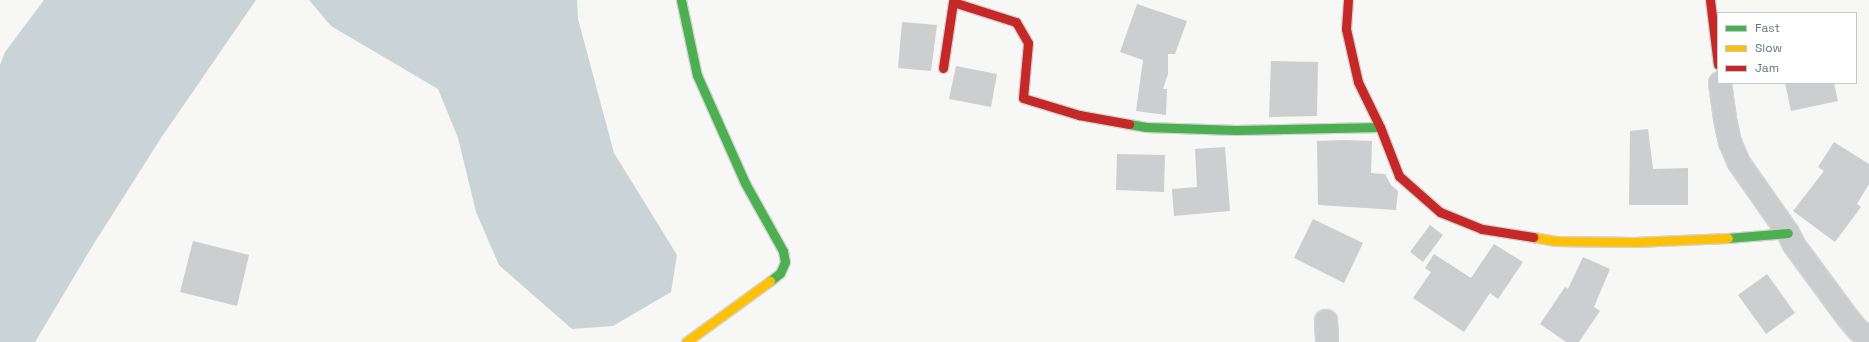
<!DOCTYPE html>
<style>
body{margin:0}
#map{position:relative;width:1869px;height:342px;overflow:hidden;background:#f7f7f6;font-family:"Space Grotesk",sans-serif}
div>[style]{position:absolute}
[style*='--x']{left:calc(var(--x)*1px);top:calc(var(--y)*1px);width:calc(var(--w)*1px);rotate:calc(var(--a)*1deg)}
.water>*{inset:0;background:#cad3d5}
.building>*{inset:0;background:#cdcecf}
.roads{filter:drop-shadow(1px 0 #d3d4d5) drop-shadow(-1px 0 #d3d4d5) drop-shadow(0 1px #d3d4d5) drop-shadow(0 -1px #d3d4d5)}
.street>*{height:22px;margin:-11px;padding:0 11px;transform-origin:11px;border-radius:11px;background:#cbcccd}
.fast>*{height:9px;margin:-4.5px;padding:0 4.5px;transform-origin:4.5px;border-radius:4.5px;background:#4caf50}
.slow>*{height:9px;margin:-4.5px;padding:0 4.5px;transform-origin:4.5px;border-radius:4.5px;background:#ffc107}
.jam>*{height:9px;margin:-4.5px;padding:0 4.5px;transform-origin:4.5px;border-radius:4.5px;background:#c62828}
span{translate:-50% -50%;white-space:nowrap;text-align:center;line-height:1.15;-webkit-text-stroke:4px #fff;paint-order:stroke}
.legend{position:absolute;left:1717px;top:12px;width:140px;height:72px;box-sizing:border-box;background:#fff;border:1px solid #c1c8cc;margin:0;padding:5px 7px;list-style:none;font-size:12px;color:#63757f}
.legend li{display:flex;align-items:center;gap:8px;height:20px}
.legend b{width:20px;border:1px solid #c1c8cc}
</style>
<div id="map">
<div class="water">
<i style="clip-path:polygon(44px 0,256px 0,161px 138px,93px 245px,35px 342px,0 342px,0 65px,5px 52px)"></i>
<i style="clip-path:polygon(309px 0,577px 0,578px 19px,614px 153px,677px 255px,671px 292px,613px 326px,572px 329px,499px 265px,476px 212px,458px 138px,438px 89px,331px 26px)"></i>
</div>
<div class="building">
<i style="clip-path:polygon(1137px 4px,1187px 21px,1175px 54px,1168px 54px,1168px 74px,1163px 89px,1167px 89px,1166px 115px,1136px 111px,1143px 60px,1120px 52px)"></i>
<i style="clip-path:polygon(902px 22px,937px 25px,931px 71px,898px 68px)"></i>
<i style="clip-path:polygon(1271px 61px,1318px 62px,1317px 116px,1269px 117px)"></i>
<i style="clip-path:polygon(956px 66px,997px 74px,991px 107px,949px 99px)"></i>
<i style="clip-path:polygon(1785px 83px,1834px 83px,1838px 101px,1791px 111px)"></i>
<i style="clip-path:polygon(1648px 129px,1653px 169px,1688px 168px,1688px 205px,1629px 205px,1630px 131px)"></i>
<i style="clip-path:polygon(1344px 140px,1372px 141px,1371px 173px,1385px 174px,1391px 185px,1398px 191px,1396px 210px,1318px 205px,1317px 141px)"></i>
<i style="clip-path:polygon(1834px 142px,1869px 164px,1869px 184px,1857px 204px,1861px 207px,1835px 242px,1793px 211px,1824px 171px,1818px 167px)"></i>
<i style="clip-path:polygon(1225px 147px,1230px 211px,1174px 216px,1172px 189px,1197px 187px,1195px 149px)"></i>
<i style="clip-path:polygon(1117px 154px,1165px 155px,1164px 192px,1116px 190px)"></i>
<i style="clip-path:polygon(1313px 219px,1363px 243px,1344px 283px,1294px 258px)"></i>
<i style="clip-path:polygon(1430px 225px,1443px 235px,1423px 262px,1410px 252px)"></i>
<i style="clip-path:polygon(193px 241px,249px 255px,237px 306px,180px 292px)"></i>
<i style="clip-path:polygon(1494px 244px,1523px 262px,1498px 299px,1490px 293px,1464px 332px,1413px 298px,1431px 272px,1425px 268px,1434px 254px,1471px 278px)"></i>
<i style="clip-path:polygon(1583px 257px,1610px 269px,1594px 307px,1600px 311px,1579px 342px,1566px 342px,1540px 324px,1565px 287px,1568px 289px)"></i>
<i style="clip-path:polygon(1767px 274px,1795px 313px,1766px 334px,1738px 295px)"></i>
</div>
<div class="roads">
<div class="street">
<i style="--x:1720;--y:83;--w:36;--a:82"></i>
<i style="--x:1725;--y:119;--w:24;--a:78"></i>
<i style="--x:1730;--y:142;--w:23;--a:67"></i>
<i style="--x:1739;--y:163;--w:85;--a:55"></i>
<i style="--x:1788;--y:233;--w:13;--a:63"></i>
<i style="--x:1794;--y:245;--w:89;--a:53.6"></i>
<i style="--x:1847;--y:317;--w:17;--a:50"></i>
<i style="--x:1858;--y:330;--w:14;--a:36"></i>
<i style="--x:1326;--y:321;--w:21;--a:87"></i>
</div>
<div class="fast">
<i style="--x:681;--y:0;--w:77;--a:78"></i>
<i style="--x:697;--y:75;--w:118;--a:66"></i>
<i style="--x:745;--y:183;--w:78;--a:60.8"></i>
<i style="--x:783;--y:251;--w:11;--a:80"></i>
<i style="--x:785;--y:262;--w:12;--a:114"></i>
<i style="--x:780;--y:273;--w:13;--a:141"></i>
<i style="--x:1129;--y:124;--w:17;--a:10"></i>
<i style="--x:1146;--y:127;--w:90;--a:1.9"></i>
<i style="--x:1236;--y:130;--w:144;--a:-1.2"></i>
<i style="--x:1728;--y:238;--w:60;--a:-4.8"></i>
</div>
<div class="slow">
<i style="--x:1533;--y:237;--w:23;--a:10"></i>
<i style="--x:1556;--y:241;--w:79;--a:0.7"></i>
<i style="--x:1635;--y:242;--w:93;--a:-2.5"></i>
<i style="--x:686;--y:342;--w:104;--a:-36"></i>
</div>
<div class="jam">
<i style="--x:1348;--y:0;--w:29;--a:94"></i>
<i style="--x:1346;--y:29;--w:54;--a:77.2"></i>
<i style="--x:1358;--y:82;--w:50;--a:63.9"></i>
<i style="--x:1380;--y:127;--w:53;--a:68.8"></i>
<i style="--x:1399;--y:176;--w:55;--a:41.3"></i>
<i style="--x:1440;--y:212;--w:45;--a:22"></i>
<i style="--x:1482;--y:229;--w:52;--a:8.9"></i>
<i style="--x:1710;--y:0;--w:65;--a:83"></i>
<i style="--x:943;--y:68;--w:67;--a:-81.4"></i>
<i style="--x:953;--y:2;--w:66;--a:17.6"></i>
<i style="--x:1016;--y:22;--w:24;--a:60"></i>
<i style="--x:1028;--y:43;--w:55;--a:95.2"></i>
<i style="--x:1023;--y:98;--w:59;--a:16.9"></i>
<i style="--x:1079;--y:115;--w:51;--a:10.2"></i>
</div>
</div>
<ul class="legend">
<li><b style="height:5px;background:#4caf50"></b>Fast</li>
<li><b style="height:5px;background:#ffc107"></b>Slow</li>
<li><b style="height:5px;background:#c62828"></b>Jam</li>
</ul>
</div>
